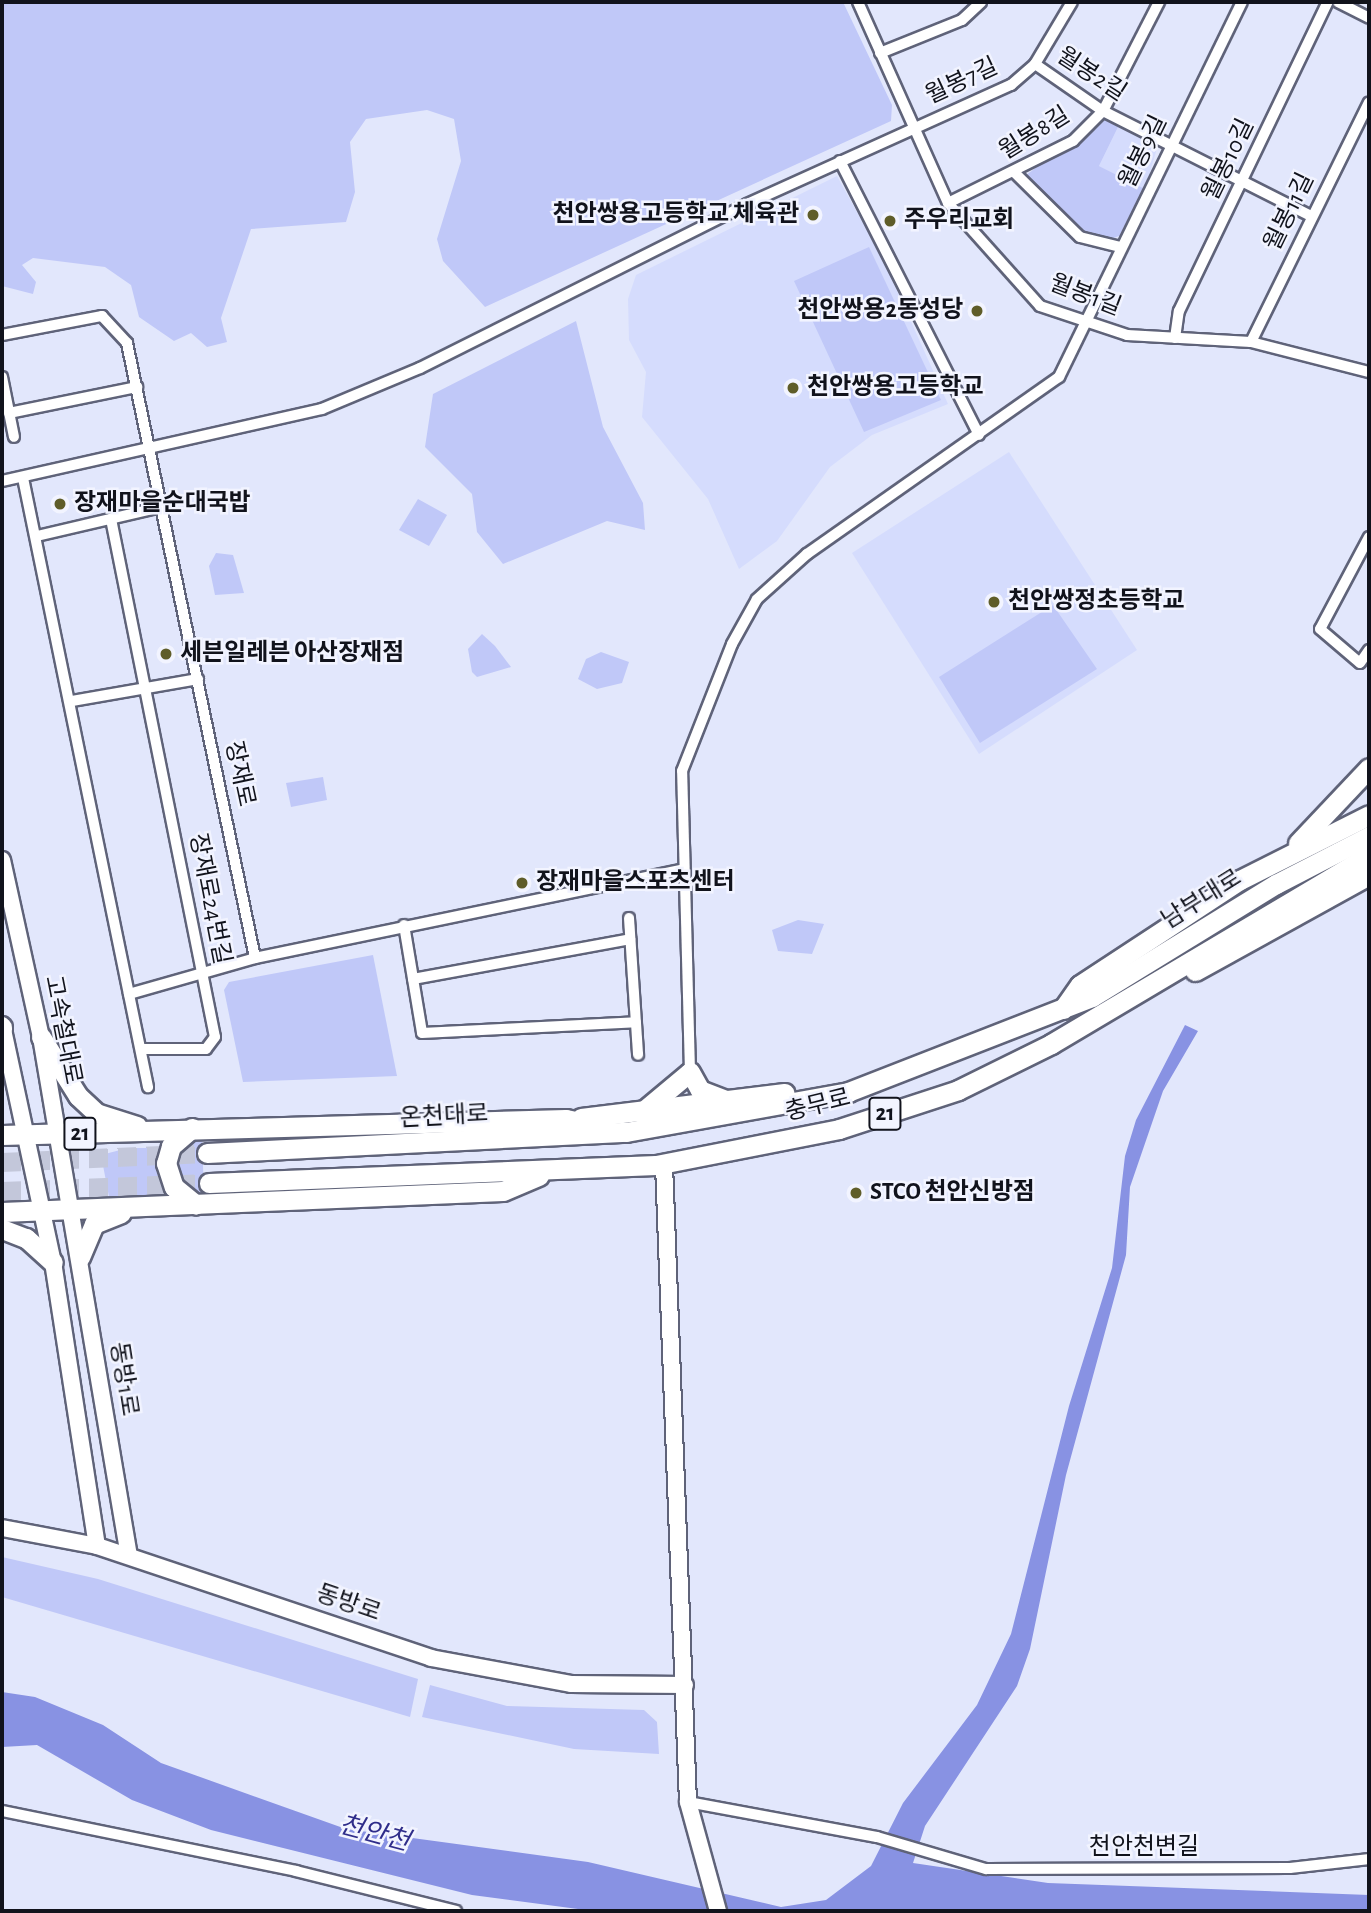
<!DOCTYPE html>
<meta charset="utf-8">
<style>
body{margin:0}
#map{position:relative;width:1371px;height:1913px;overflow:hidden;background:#e2e7fc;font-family:"Alegreya Sans","Noto Sans KR",sans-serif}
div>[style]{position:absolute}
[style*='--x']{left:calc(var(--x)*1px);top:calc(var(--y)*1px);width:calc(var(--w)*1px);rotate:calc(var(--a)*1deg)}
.built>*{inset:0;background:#d5dcfd}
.green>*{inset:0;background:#c0c8f8}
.water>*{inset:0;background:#8892e3}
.highway-tunnel>*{height:19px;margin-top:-9.5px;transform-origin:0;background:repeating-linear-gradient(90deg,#c3c7da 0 19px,transparent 0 29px)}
.roads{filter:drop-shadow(2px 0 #5f6379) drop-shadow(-2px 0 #5f6379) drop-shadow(0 2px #5f6379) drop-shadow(0 -2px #5f6379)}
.street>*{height:10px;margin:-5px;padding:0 5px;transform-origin:5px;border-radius:5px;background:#fff}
.secondary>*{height:16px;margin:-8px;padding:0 8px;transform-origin:8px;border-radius:8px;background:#fff}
.highway>*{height:19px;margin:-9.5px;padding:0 9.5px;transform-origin:9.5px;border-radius:9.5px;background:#fff}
.dots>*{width:19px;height:19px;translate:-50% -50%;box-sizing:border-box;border:4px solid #f2f4ff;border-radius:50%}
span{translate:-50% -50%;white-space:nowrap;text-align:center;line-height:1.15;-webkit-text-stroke:5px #f2f4ff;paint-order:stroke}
.shield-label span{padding:2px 5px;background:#f2f4ff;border:2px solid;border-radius:5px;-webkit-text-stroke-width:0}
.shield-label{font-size:23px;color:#11131c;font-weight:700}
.street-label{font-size:24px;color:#11131c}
.poi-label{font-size:24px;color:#11131c;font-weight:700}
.right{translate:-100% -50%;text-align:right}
.left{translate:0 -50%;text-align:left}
.water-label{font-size:26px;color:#2f2d8a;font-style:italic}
.frame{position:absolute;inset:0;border:4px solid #11131c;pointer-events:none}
</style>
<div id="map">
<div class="built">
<i style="clip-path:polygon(1119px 125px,1158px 145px,1145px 189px,1099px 166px)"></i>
<i style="clip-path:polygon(837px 176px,882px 257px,948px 404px,872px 435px,830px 467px,777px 541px,739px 569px,708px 499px,642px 417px,646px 372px,629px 340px,628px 299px,636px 275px)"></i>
<i style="clip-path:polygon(1009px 452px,1137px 650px,979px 754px,852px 553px)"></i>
</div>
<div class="green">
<i style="clip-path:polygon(2px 2px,843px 2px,892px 105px,891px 121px,485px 307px,443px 261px,437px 239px,461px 161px,454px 119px,427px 110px,366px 119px,350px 142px,355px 192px,346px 222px,251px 229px,221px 318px,227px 342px,207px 347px,191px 333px,174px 341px,139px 317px,131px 285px,105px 267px,33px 258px,22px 265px,36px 282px,33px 294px,2px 286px)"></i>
<i style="clip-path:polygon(1103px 116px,1119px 125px,1099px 166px,1145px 189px,1122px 235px,1108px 240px,1082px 233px,1025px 176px)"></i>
<i style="clip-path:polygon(869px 247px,941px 400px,864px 432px,794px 281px)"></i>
<i style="clip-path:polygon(576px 321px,603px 427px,643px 503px,645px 530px,607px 521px,503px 564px,477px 532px,472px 494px,425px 447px,433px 394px)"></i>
<i style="clip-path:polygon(418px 499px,447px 515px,429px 546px,399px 530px)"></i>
<i style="clip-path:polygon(216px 553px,233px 555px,244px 593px,215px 595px,209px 566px)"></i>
<i style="clip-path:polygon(1053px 605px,1097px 669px,980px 743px,939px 677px)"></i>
<i style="clip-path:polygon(482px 634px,495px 646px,511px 667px,477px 677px,472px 672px,468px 649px)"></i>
<i style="clip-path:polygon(601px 652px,629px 662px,622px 683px,597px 689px,578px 679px,586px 659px)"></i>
<i style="clip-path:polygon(323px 777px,327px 800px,291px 807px,286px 783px)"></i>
<i style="clip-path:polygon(798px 920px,824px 924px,812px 954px,778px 951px,772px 930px)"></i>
<i style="clip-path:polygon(373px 955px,397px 1076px,243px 1082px,224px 990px,229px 982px)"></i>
<i style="clip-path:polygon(202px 1135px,204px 1196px,180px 1184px,175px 1161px,182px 1144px)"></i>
<i style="clip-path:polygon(128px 1148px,162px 1148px,156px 1168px,169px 1196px,110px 1202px,101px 1155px)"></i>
<i style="clip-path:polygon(2px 1557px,98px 1579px,418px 1679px,410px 1717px,2px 1597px)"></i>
<i style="clip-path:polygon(430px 1685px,507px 1706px,644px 1710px,657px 1722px,659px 1754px,574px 1749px,422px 1717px)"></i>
</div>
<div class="water">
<i style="clip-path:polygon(1185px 1025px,1198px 1031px,1163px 1091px,1130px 1187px,1126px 1255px,1066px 1475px,1030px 1649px,1017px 1686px,925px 1826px,913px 1863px,1048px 1883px,1369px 1895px,1369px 1911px,593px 1911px,472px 1895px,211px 1830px,132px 1800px,37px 1745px,2px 1747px,2px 1692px,35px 1697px,103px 1725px,161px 1763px,346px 1829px,588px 1862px,781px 1907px,826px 1900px,871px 1866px,903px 1803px,977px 1705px,1011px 1634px,1069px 1406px,1112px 1268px,1125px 1156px,1136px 1120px)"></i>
</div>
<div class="highway-tunnel">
<i style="--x:2;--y:1162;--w:205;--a:-2.5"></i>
<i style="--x:2;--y:1191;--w:207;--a:-2.2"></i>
</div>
<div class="roads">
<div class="street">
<i style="--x:858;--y:2;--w:220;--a:65.9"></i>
<i style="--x:948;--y:203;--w:138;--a:48.2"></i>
<i style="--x:1040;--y:306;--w:92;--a:18.4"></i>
<i style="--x:1127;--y:335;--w:124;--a:3.2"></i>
<i style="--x:1251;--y:342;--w:122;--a:14.3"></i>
<i style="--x:1338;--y:2;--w:35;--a:27"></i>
<i style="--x:880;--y:53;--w:88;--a:-21.9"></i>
<i style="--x:962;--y:20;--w:26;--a:-43"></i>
<i style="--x:1035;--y:64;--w:83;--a:34.7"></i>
<i style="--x:1103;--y:111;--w:233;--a:26.8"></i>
<i style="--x:840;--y:161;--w:307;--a:63.1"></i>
<i style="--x:1015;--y:173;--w:91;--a:44.6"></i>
<i style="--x:1080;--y:237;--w:41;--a:14"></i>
<i style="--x:948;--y:203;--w:140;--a:-26.4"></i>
<i style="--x:1073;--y:141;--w:42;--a:-45"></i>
<i style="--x:1103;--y:111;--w:123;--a:-62.8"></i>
<i style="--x:2;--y:335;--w:102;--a:-10.8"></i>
<i style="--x:102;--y:316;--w:37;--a:47"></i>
<i style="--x:127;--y:343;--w:628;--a:78.24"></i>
<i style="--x:255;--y:958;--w:437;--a:-11.7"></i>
<i style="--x:1175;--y:338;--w:27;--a:-82"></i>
<i style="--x:1179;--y:311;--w:343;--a:-64.3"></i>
<i style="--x:1251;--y:342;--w:267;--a:-63.8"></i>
<i style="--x:2;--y:377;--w:61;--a:78.7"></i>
<i style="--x:9;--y:413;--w:131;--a:-11.5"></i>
<i style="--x:23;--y:478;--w:622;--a:78.4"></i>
<i style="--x:2;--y:481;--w:328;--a:-12.7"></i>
<i style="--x:322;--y:409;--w:106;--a:-22.7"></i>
<i style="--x:420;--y:368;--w:366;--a:-26.6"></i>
<i style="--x:747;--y:204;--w:290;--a:-24.3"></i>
<i style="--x:1011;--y:85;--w:32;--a:-41"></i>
<i style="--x:1035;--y:64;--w:72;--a:-59.2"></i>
<i style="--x:111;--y:519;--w:528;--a:78.65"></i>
<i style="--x:215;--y:1037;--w:15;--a:127"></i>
<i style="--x:206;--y:1049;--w:65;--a:180"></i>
<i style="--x:37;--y:536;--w:128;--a:-13.1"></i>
<i style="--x:1369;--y:537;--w:104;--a:118"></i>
<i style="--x:1320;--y:629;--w:52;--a:40.4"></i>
<i style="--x:1360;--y:663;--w:16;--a:-55"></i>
<i style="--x:72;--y:701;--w:128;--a:-9.9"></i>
<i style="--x:629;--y:918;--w:137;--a:86.2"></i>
<i style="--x:404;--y:925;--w:109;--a:80.5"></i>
<i style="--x:422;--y:1033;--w:214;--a:-2.9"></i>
<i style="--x:413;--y:979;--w:221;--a:-10.4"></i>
<i style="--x:129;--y:994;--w:131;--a:-15.9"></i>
<i style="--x:690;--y:1072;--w:301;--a:-91.5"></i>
<i style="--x:682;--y:771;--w:136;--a:-68.5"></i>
<i style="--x:732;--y:644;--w:51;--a:-60.9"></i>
<i style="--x:757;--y:599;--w:67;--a:-42"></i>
<i style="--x:807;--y:554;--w:308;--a:-35.1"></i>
<i style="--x:1059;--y:377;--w:417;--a:-64"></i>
<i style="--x:688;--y:1802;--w:192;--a:10.5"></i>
<i style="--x:877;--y:1837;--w:114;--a:16.4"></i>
<i style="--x:986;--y:1869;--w:304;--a:-0.2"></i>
<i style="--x:1290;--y:1868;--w:80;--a:-6.5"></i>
<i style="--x:2;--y:1811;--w:300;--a:11.5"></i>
<i style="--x:296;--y:1871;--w:165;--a:14"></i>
</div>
<div class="secondary">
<i style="--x:2;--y:860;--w:181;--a:77.6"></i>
<i style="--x:41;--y:1037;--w:526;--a:80.38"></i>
<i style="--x:2;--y:1025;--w:242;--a:77.9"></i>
<i style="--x:53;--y:1262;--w:287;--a:81.2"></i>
<i style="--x:664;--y:1164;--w:638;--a:87.85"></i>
<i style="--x:688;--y:1802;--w:113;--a:74.6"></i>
<i style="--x:2;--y:1528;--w:97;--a:10.7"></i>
<i style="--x:97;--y:1546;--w:352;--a:18.5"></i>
<i style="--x:431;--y:1658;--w:142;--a:10.5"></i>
<i style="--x:571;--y:1684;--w:114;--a:0.5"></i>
</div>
<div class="highway">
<i style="--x:1298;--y:843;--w:103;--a:-46.6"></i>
<i style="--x:1195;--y:971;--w:199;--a:-28.9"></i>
<i style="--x:1063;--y:1009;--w:29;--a:-55"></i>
<i style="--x:1080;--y:985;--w:191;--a:-33.3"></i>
<i style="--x:1240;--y:880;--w:144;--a:-26.7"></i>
<i style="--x:2;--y:1029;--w:2;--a:-90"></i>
<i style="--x:41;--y:1037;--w:70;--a:57.9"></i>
<i style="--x:78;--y:1096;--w:25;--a:43"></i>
<i style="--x:96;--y:1113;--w:43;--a:17.6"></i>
<i style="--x:642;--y:1112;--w:62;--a:-39.8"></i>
<i style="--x:690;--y:1072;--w:21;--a:61"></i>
<i style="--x:700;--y:1090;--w:30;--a:21"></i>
<i style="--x:581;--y:1118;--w:205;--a:-7"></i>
<i style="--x:192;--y:1128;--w:28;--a:139"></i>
<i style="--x:171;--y:1146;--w:18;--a:106"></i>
<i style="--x:166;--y:1163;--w:25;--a:72"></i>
<i style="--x:174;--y:1187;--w:28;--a:39"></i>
<i style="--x:2;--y:1135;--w:564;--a:-1.62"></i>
<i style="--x:566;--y:1119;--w:33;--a:12"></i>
<i style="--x:207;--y:1153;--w:420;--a:-2.9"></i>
<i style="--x:626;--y:1132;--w:226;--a:-10.2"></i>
<i style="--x:848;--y:1092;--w:262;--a:-21.3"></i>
<i style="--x:1092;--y:997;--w:216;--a:-31.6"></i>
<i style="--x:1276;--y:884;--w:105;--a:-27.3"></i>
<i style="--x:209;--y:1183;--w:447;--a:-2.3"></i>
<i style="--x:656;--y:1165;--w:187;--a:-11.1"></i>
<i style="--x:839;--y:1129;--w:125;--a:-18.1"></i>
<i style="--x:958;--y:1090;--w:104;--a:-26.3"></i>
<i style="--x:1051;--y:1044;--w:370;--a:-30.7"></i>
<i style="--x:2;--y:1212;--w:501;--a:-2.4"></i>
<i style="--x:503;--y:1191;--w:39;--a:-23"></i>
<i style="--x:2;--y:1229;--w:26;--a:21"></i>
<i style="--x:26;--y:1238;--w:36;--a:42"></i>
<i style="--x:80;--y:1257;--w:36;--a:-67"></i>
<i style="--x:94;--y:1224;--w:29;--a:-22"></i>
</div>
</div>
<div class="dots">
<i style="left:813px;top:215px;background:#5f5d29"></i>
<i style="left:890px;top:221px;background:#5f5d29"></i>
<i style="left:977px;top:311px;background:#5f5d29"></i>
<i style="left:793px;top:388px;background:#5f5d29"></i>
<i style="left:60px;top:504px;background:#5f5d29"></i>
<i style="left:994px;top:602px;background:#5f5d29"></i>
<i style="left:166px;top:654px;background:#5f5d29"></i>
<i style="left:522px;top:883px;background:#5f5d29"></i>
<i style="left:856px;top:1193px;background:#5f5d29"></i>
</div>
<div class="shield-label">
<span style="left:885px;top:1114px">21</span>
<span style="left:80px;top:1134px">21</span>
</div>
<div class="street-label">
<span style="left:1091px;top:75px;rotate:33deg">월봉2길</span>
<span style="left:962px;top:82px;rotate:-25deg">월봉7길</span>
<span style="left:1035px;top:134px;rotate:-32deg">월봉8길</span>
<span style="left:1144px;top:152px;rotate:-64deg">월봉9길</span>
<span style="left:1229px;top:160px;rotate:-64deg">월봉10길</span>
<span style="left:1290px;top:212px;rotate:-64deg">월봉11길</span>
<span style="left:1085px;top:296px;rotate:21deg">월봉1길</span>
<span style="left:239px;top:774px;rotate:78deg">장재로</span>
<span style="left:209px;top:899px;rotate:79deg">장재로24번길</span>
<span style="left:1202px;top:900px;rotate:-32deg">남부대로</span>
<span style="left:62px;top:1030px;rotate:79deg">고속철대로</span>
<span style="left:818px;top:1106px;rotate:-14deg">충무로</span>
<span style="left:444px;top:1117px;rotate:-3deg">온천대로</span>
<span style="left:123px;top:1379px;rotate:81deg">동방1로</span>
<span style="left:348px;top:1604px;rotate:19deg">동방로</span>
<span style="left:1144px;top:1848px">천안천변길</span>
</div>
<div class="poi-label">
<span class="right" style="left:799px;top:215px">천안쌍용고등학교 체육관</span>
<span class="left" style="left:904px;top:221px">주우리교회</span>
<span class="right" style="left:963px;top:311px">천안쌍용2동성당</span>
<span class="left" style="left:807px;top:388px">천안쌍용고등학교</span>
<span class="left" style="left:74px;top:504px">장재마을순대국밥</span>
<span class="left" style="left:1008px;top:602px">천안쌍정초등학교</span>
<span class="left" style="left:180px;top:654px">세븐일레븐 아산장재점</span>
<span class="left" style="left:536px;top:883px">장재마을스포츠센터</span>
<span class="left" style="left:870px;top:1193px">STCO 천안신방점</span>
</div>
<div class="water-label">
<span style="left:374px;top:1834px;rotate:15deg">천안천</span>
</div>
<div class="frame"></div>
</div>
